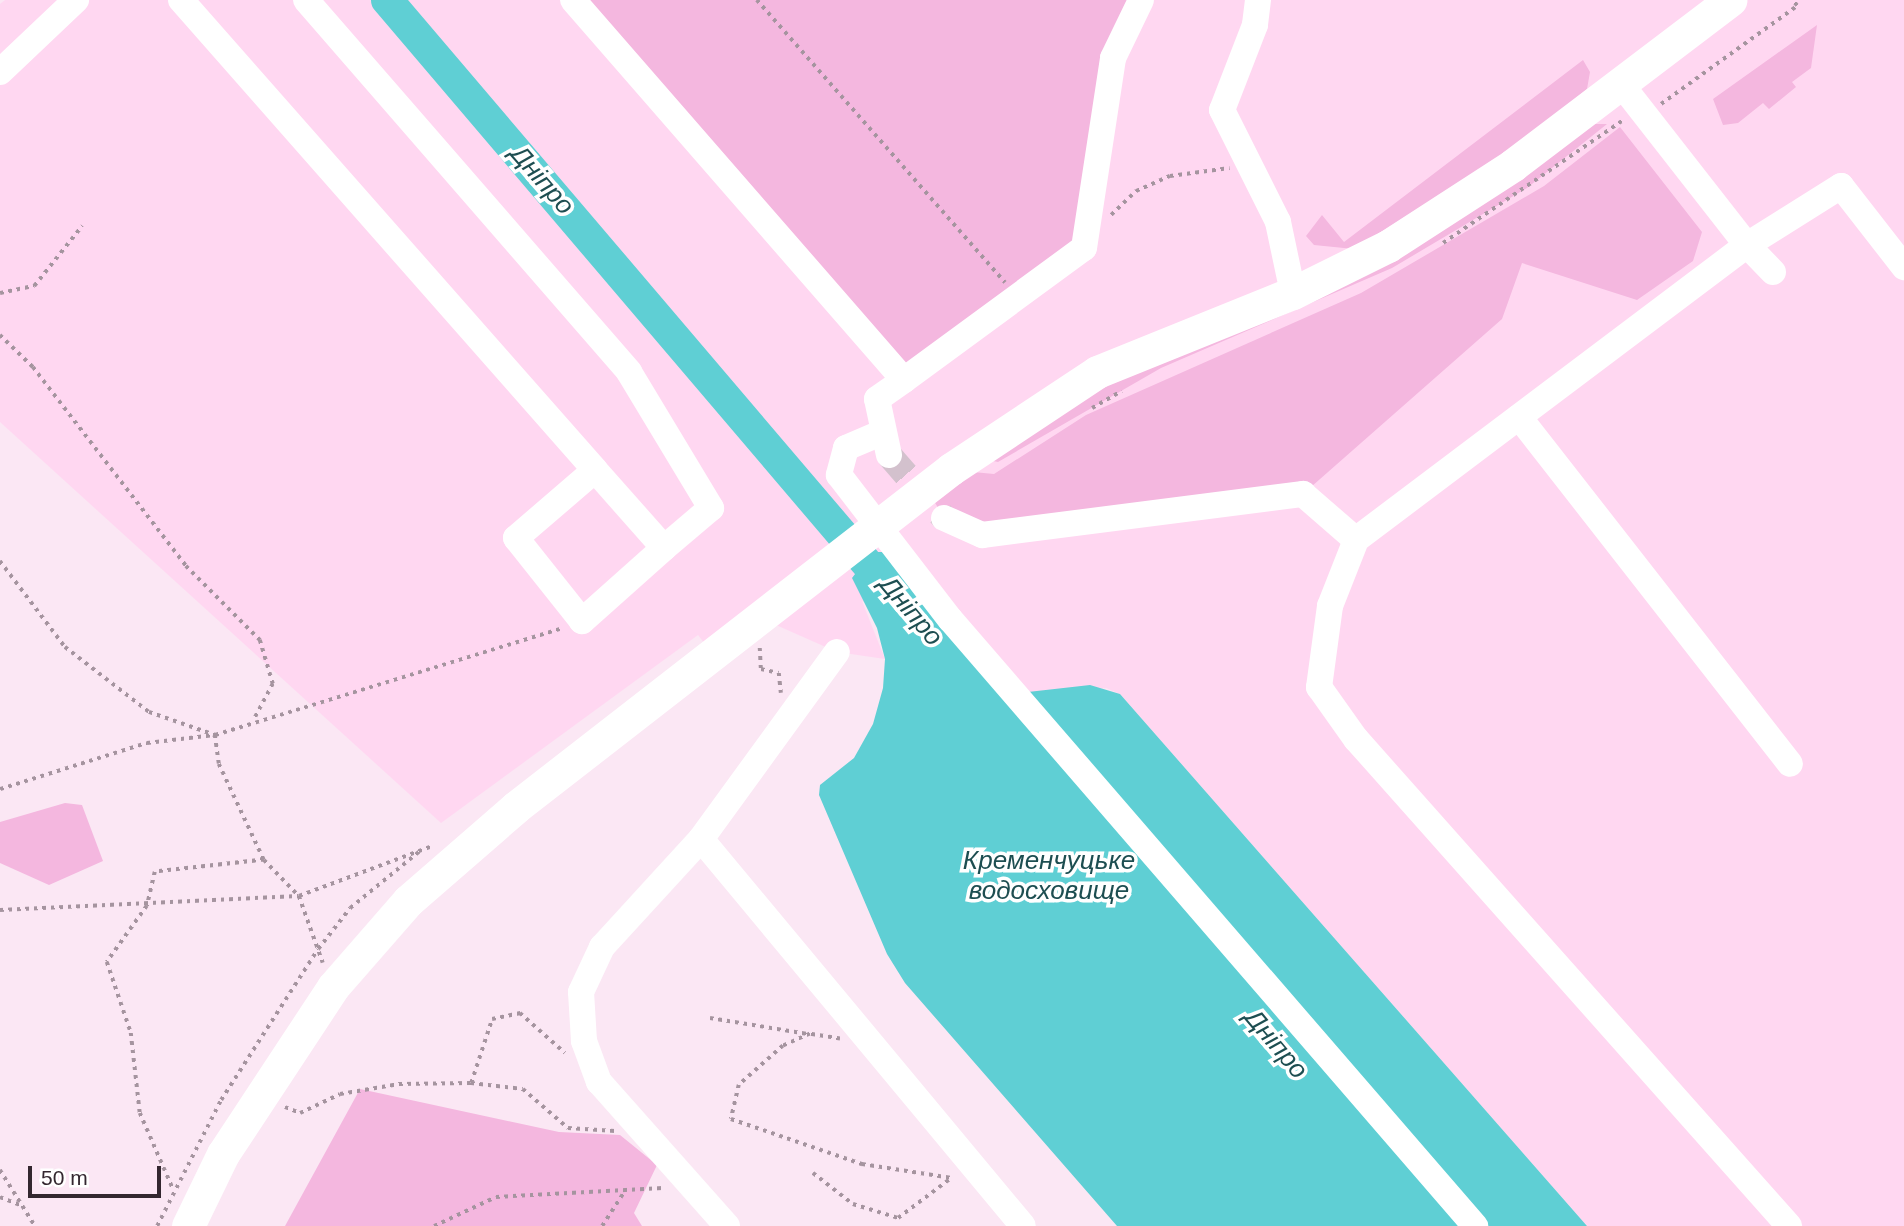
<!DOCTYPE html>
<meta charset="utf-8">
<style>
body{margin:0}
#map{position:relative;width:1904px;height:1226px;overflow:hidden;background:#fbe7f4;font-family:Arial,sans-serif}
div>[style]{position:absolute}
[style*='--x']{left:calc(var(--x)*1px);top:calc(var(--y)*1px);width:calc(var(--w)*1px);rotate:calc(var(--a)*1deg)}
.built>*{inset:0;background:#ffd7f1}
.green>*{inset:0;background:#f4b7df}
.water>*{inset:0;background:#5fcfd4}
.river>*{height:32px;margin:-16px;padding:0 16px;transform-origin:16px;border-radius:16px;background:#5fcfd4}
.minor-tunnel>*{height:26px;margin-top:-13px;transform-origin:0;background:repeating-linear-gradient(90deg,#d3c1cd 0 26px,transparent 0 39px)}
.path>*{height:3.5px;margin-top:-1.75px;transform-origin:0;background:repeating-linear-gradient(90deg,#a5949f 0 3.5px,transparent 0 8.5px)}
.minor>*{height:26px;margin:-13px;padding:0 13px;transform-origin:13px;border-radius:13px;background:#fff}
.major>*{height:33px;margin:-16.5px;padding:0 16.5px;transform-origin:16.5px;border-radius:16.5px;background:#fff}
span{translate:-50% -50%;white-space:nowrap;text-align:center;line-height:1.15;-webkit-text-stroke:7px #fff;paint-order:stroke}
.water-label{font-size:26px;color:#1d4e51;font-style:italic}
.scale{position:absolute;left:28px;top:1166px;width:133px;height:32px;box-sizing:border-box;border:4px solid #33272f;border-top:0;padding-left:9px;font-size:21px;line-height:24px;white-space:nowrap;color:#33272f;-webkit-text-stroke:5px #fff;paint-order:stroke}
</style>
<div id="map">
<div class="built">
<i style="clip-path:polygon(5px 0,1904px 0,1904px 1226px,1587px 1226px,1120px 694px,1106px 688px,1034px 695px,862px 601px,885px 659px,837px 652px,776px 625px,712px 653px,698px 635px,441px 823px,0 422px,0 4px)"></i>
</div>
<div class="green">
<i style="clip-path:polygon(573px 0,1141px 0,1113px 58px,1084px 248px,904px 380px)"></i>
<i style="clip-path:polygon(1817px 25px,1811px 68px,1792px 82px,1796px 87px,1769px 109px,1763px 103px,1738px 123px,1723px 125px,1713px 99px)"></i>
<i style="clip-path:polygon(1583px 60px,1590px 72px,1587px 89px,1511px 150px,1354px 249px,1314px 245px,1306px 236px,1322px 215px,1344px 242px)"></i>
<i style="clip-path:polygon(1592px 124px,1607px 124px,1527px 188px,1392px 268px,1161px 368px,998px 462px,989px 460px,1110px 384px)"></i>
<i style="clip-path:polygon(1620px 127px,1702px 232px,1693px 261px,1637px 300px,1522px 263px,1502px 319px,1303px 494px,982px 535px,944px 518px,934px 501px,973px 472px,994px 474px,1086px 415px,1361px 293px,1544px 186px)"></i>
<i style="clip-path:polygon(65px 803px,82px 805px,103px 861px,49px 885px,0 863px,0 822px)"></i>
<i style="clip-path:polygon(360px 1089px,559px 1132px,620px 1135px,657px 1165px,634px 1213px,642px 1226px,285px 1226px)"></i>
</div>
<div class="water">
<i style="clip-path:polygon(872px 552px,883px 552px,1028px 692px,1090px 685px,1120px 694px,1587px 1226px,1117px 1226px,905px 983px,887px 954px,819px 795px,820px 785px,854px 758px,873px 724px,883px 688px,885px 659px,877px 628px,852px 578px)"></i>
</div>
<div class="river">
<i style="--x:387;--y:0;--w:743;--a:49.58"></i>
</div>
<div class="minor-tunnel">
<i style="--x:889;--y:455;--w:84;--a:48.9"></i>
</div>
<div class="path">
<i style="--x:757;--y:0;--w:376;--a:48.7"></i>
<i style="--x:1661;--y:104;--w:168;--a:-35.8"></i>
<i style="--x:1797;--y:6;--w:8;--a:-130"></i>
<i style="--x:1111;--y:215;--w:35;--a:-44"></i>
<i style="--x:1136;--y:191;--w:37;--a:-24"></i>
<i style="--x:1170;--y:176;--w:60;--a:-7.7"></i>
<i style="--x:1443;--y:243;--w:217;--a:-34.3"></i>
<i style="--x:0;--y:293;--w:35;--a:-12"></i>
<i style="--x:34;--y:286;--w:77;--a:-51.3"></i>
<i style="--x:0;--y:335;--w:46;--a:44.1"></i>
<i style="--x:33;--y:367;--w:251;--a:52.4"></i>
<i style="--x:186;--y:566;--w:105;--a:45"></i>
<i style="--x:260;--y:640;--w:46;--a:73.5"></i>
<i style="--x:273;--y:684;--w:38;--a:118"></i>
<i style="--x:1092;--y:408;--w:34;--a:-30"></i>
<i style="--x:0;--y:561;--w:108;--a:52.9"></i>
<i style="--x:65;--y:647;--w:106;--a:37.7"></i>
<i style="--x:149;--y:712;--w:70;--a:19.2"></i>
<i style="--x:215;--y:735;--w:361;--a:-17.1"></i>
<i style="--x:760;--y:648;--w:21;--a:87"></i>
<i style="--x:761;--y:669;--w:18;--a:13"></i>
<i style="--x:779;--y:673;--w:20;--a:84"></i>
<i style="--x:0;--y:789;--w:154;--a:-17.4"></i>
<i style="--x:147;--y:743;--w:68;--a:-6.7"></i>
<i style="--x:215;--y:735;--w:29;--a:82"></i>
<i style="--x:219;--y:764;--w:106;--a:64.9"></i>
<i style="--x:264;--y:860;--w:110;--a:173.7"></i>
<i style="--x:155;--y:872;--w:35;--a:103"></i>
<i style="--x:147;--y:906;--w:69;--a:125.5"></i>
<i style="--x:107;--y:962;--w:75;--a:71.3"></i>
<i style="--x:131;--y:1033;--w:81;--a:83.6"></i>
<i style="--x:140;--y:1113;--w:83;--a:66.5"></i>
<i style="--x:264;--y:860;--w:50;--a:45.8"></i>
<i style="--x:299;--y:896;--w:71;--a:70.3"></i>
<i style="--x:0;--y:910;--w:299;--a:-2.7"></i>
<i style="--x:299;--y:896;--w:142;--a:-20.6"></i>
<i style="--x:710;--y:1018;--w:99;--a:9.3"></i>
<i style="--x:840;--y:1039;--w:30;--a:-171"></i>
<i style="--x:810;--y:1034;--w:30;--a:156"></i>
<i style="--x:783;--y:1046;--w:59;--a:138.4"></i>
<i style="--x:739;--y:1085;--w:35;--a:103"></i>
<i style="--x:731;--y:1119;--w:139;--a:19"></i>
<i style="--x:862;--y:1164;--w:91;--a:8.8"></i>
<i style="--x:471;--y:1083;--w:67;--a:-71.8"></i>
<i style="--x:492;--y:1019;--w:29;--a:-12"></i>
<i style="--x:520;--y:1013;--w:60;--a:41.6"></i>
<i style="--x:285;--y:1107;--w:16;--a:22"></i>
<i style="--x:300;--y:1113;--w:44;--a:-25.4"></i>
<i style="--x:340;--y:1094;--w:60;--a:-9.6"></i>
<i style="--x:399;--y:1084;--w:72;--a:-0.8"></i>
<i style="--x:471;--y:1083;--w:52;--a:6.6"></i>
<i style="--x:523;--y:1089;--w:60;--a:40.9"></i>
<i style="--x:568;--y:1128;--w:47;--a:3.7"></i>
<i style="--x:0;--y:1170;--w:66;--a:58"></i>
<i style="--x:813;--y:1173;--w:51;--a:37.8"></i>
<i style="--x:853;--y:1204;--w:47;--a:17.3"></i>
<i style="--x:898;--y:1218;--w:66;--a:-37"></i>
<i style="--x:0;--y:1197;--w:24;--a:22"></i>
<i style="--x:157;--y:1226;--w:141;--a:-63.1"></i>
<i style="--x:221;--y:1100;--w:179;--a:-57.3"></i>
<i style="--x:318;--y:949;--w:52;--a:-52"></i>
<i style="--x:350;--y:908;--w:92;--a:-39.2"></i>
<i style="--x:434;--y:1226;--w:68;--a:-25.1"></i>
<i style="--x:496;--y:1197;--w:167;--a:-3.1"></i>
<i style="--x:602;--y:1226;--w:38;--a:-57"></i>
</div>
<div class="minor">
<i style="--x:181;--y:0;--w:626;--a:48.62"></i>
<i style="--x:595;--y:470;--w:104;--a:48.5"></i>
<i style="--x:664;--y:548;--w:110;--a:138.3"></i>
<i style="--x:582;--y:621;--w:106;--a:-128.5"></i>
<i style="--x:516;--y:538;--w:104;--a:-40.7"></i>
<i style="--x:306;--y:0;--w:493;--a:49"></i>
<i style="--x:629;--y:372;--w:159;--a:58.9"></i>
<i style="--x:711;--y:508;--w:62;--a:139.6"></i>
<i style="--x:573;--y:0;--w:504;--a:48.94"></i>
<i style="--x:904;--y:380;--w:223;--a:-36.3"></i>
<i style="--x:1084;--y:248;--w:192;--a:-81.3"></i>
<i style="--x:1113;--y:58;--w:64;--a:-64.2"></i>
<i style="--x:1258;--y:0;--w:25;--a:97"></i>
<i style="--x:1255;--y:25;--w:91;--a:111.2"></i>
<i style="--x:1222;--y:110;--w:125;--a:63.4"></i>
<i style="--x:1278;--y:222;--w:73;--a:78.1"></i>
<i style="--x:0;--y:72;--w:105;--a:-43.5"></i>
<i style="--x:1621;--y:84;--w:204;--a:52"></i>
<i style="--x:1747;--y:245;--w:490;--a:143"></i>
<i style="--x:1356;--y:540;--w:71;--a:111.5"></i>
<i style="--x:1330;--y:606;--w:82;--a:97.7"></i>
<i style="--x:1319;--y:687;--w:64;--a:54.6"></i>
<i style="--x:1356;--y:739;--w:652;--a:48.36"></i>
<i style="--x:1773;--y:272;--w:37;--a:-134"></i>
<i style="--x:1747;--y:245;--w:111;--a:-32.1"></i>
<i style="--x:1841;--y:186;--w:103;--a:52.1"></i>
<i style="--x:1519;--y:417;--w:440;--a:52"></i>
<i style="--x:881;--y:433;--w:38;--a:157"></i>
<i style="--x:846;--y:448;--w:28;--a:105"></i>
<i style="--x:839;--y:475;--w:182;--a:52.4"></i>
<i style="--x:950;--y:619;--w:803;--a:49.14"></i>
<i style="--x:889;--y:455;--w:57;--a:-102.1"></i>
<i style="--x:877;--y:399;--w:33;--a:-35"></i>
<i style="--x:944;--y:518;--w:42;--a:24.1"></i>
<i style="--x:982;--y:535;--w:324;--a:-7.3"></i>
<i style="--x:1303;--y:494;--w:70;--a:41"></i>
<i style="--x:701;--y:839;--w:503;--a:50.24"></i>
<i style="--x:727;--y:1226;--w:193;--a:-131.6"></i>
<i style="--x:599;--y:1082;--w:44;--a:-110.1"></i>
<i style="--x:584;--y:1041;--w:49;--a:-93.5"></i>
<i style="--x:581;--y:992;--w:50;--a:-65"></i>
<i style="--x:602;--y:947;--w:147;--a:-47.5"></i>
<i style="--x:701;--y:839;--w:231;--a:-54"></i>
</div>
<div class="major">
<i style="--x:188;--y:1226;--w:80;--a:-64.1"></i>
<i style="--x:223;--y:1154;--w:200;--a:-56.6"></i>
<i style="--x:333;--y:987;--w:114;--a:-48.9"></i>
<i style="--x:408;--y:901;--w:143;--a:-41"></i>
<i style="--x:516;--y:807;--w:551;--a:-37.85"></i>
<i style="--x:951;--y:469;--w:175;--a:-33.6"></i>
<i style="--x:1097;--y:372;--w:211;--a:-22"></i>
<i style="--x:1293;--y:293;--w:106;--a:-26.3"></i>
<i style="--x:1388;--y:246;--w:149;--a:-32.9"></i>
<i style="--x:1513;--y:165;--w:273;--a:-37.2"></i>
</div>
<div class="water-label">
<span style="left:542px;top:180px;rotate:49deg">Дніпро</span>
<span style="left:911px;top:611px;rotate:50deg">Дніпро</span>
<span style="left:1049px;top:876px">Кременчуцьке<br>водосховище</span>
<span style="left:1276px;top:1044px;rotate:50deg">Дніпро</span>
</div>
<div class="scale">50 m</div>
</div>
